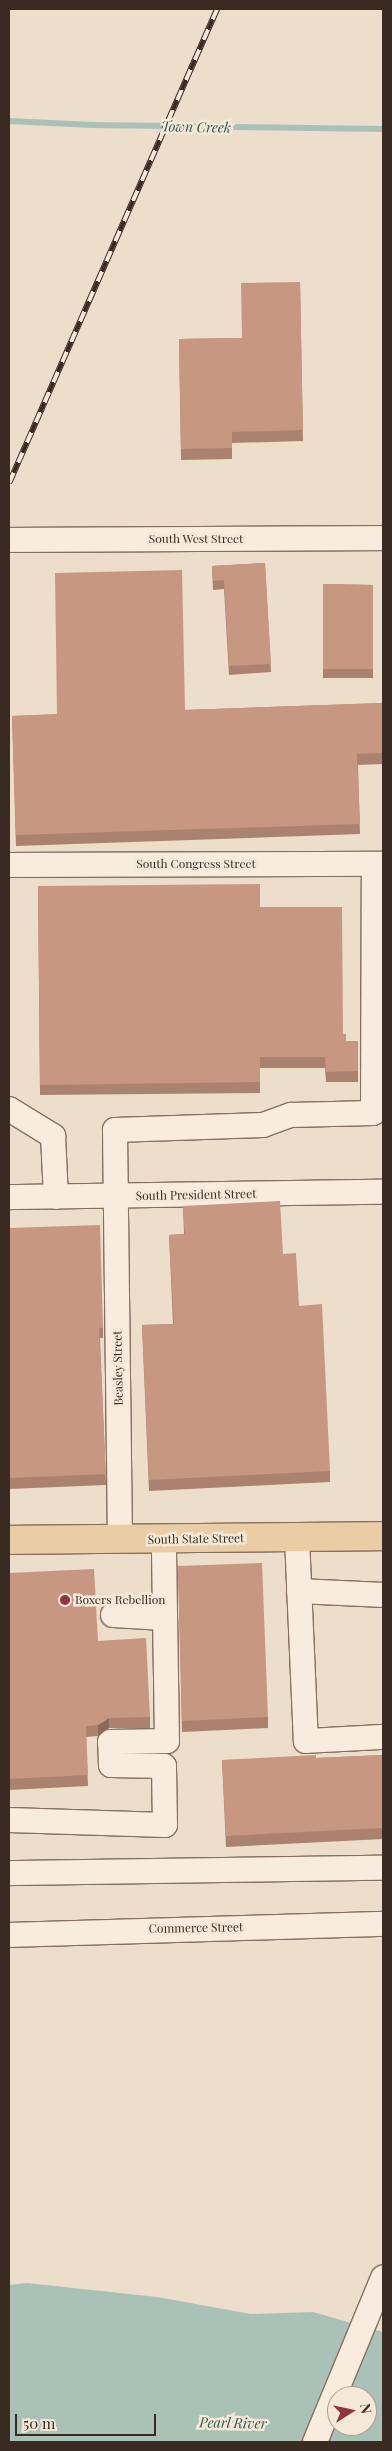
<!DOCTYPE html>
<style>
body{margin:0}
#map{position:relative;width:392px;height:2451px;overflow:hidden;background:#ecdeca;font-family:"Playfair Display",serif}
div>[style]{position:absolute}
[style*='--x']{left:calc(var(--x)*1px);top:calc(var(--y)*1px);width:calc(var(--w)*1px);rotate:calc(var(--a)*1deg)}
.water>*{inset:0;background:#aac1b7}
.stream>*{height:5.5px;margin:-2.75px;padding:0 2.75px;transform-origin:2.75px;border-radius:2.75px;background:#aac1b7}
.roads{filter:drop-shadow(1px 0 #87705f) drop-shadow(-1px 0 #87705f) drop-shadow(0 1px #87705f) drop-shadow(0 -1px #87705f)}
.minor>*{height:24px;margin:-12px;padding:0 12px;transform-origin:12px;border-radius:12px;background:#f7ecdd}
.major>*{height:28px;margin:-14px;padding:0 14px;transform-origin:14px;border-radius:14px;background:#ebcda5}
.rail>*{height:5.5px;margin-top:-2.75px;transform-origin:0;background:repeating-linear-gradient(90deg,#f4e9d9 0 11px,#392a22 0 22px);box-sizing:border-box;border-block:1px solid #392a22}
.wall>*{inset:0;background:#ab8270}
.shaded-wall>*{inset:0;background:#8b6a5b}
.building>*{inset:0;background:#c79782}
.dots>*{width:14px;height:14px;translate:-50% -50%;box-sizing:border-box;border:2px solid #f4e9d9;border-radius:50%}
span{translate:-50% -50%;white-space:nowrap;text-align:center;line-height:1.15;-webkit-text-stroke:5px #f4e9d9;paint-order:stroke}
.street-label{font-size:12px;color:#392a22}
.poi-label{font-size:12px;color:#392a22}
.left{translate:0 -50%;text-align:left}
.water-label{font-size:14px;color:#325851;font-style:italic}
.frame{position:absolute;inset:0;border:10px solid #392a22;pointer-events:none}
.north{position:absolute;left:327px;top:2386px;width:50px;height:50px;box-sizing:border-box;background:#f4e9d9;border:1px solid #a99d90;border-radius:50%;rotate:80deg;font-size:14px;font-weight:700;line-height:20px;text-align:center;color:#392a22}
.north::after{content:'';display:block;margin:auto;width:18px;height:22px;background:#92333f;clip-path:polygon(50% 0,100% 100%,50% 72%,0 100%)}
.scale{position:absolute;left:15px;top:2414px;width:141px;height:22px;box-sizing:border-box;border:2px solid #392a22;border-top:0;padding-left:6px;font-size:15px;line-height:18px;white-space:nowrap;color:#392a22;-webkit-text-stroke:4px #f4e9d9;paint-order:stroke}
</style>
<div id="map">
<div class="water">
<i style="clip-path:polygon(evenodd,27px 2283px,157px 2297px,251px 2314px,313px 2312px,383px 2332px,383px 2442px,9px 2442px,9px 2285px,27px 2283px,337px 2396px,367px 2396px,367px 2426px,337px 2426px,337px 2396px)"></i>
</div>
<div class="stream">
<i style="--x:9;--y:121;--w:84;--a:2.7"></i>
<i style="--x:93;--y:125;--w:290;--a:0.8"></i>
</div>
<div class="roads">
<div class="minor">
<i style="--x:9;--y:540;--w:374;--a:-0.3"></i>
<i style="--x:9;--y:865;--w:374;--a:-0.2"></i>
<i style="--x:9;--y:1109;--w:52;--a:31.5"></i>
<i style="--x:53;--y:1136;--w:61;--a:87.2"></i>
<i style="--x:9;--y:1197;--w:374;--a:-0.8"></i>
<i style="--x:297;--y:1538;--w:203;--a:87.5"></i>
<i style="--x:306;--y:1741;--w:77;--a:-3"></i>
<i style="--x:120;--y:1540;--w:410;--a:-90.7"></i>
<i style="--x:115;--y:1130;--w:148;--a:-1.9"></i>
<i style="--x:263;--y:1125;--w:30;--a:-20"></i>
<i style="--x:291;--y:1115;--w:82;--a:-1.4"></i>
<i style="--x:373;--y:1113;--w:249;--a:-89.8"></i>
<i style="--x:299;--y:1591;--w:84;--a:2.7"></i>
<i style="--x:113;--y:1615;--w:51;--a:3.4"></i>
<i style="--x:9;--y:1820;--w:156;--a:1.8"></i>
<i style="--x:165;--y:1825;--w:59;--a:-91"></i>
<i style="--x:164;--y:1766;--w:53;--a:-178.9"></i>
<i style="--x:111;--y:1765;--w:23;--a:-92"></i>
<i style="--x:110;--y:1742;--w:57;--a:-1"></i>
<i style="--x:167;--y:1741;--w:201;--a:-90.9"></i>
<i style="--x:9;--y:1873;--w:374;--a:-0.8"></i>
<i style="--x:9;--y:1935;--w:374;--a:-1.7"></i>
<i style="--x:315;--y:2442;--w:178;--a:-67.5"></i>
</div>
<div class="major">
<i style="--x:9;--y:1540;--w:374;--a:-0.6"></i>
</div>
</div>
<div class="rail">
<i style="--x:9;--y:483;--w:518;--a:-66.31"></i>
</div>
<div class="wall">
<i style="clip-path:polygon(300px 282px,303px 441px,232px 443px,232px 459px,181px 460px,179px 339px,242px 338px)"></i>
<i style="clip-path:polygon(265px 563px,271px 672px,229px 675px,224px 589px,213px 590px,212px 566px)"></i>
<i style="clip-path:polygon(323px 584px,373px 585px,373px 678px,323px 678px)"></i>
<i style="clip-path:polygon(383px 703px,383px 764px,358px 765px,360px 834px,16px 846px,12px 716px)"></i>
<i style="clip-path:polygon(38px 886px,260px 907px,343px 1034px,346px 1041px,358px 1041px,358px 1082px,326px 1082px,325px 1068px,260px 1068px,260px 1093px,40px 1095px)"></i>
<i style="clip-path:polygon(183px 1206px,283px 1254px,299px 1306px,330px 1471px,330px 1482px,149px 1491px,142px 1325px,173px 1324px,169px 1235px,184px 1234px)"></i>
<i style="clip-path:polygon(9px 1228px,103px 1328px,103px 1338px,100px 1338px,106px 1485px,9px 1489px)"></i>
<i style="clip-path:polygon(178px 1566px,268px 1717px,268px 1728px,182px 1732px)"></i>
<i style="clip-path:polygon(9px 1573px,98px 1641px,150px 1717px,150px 1728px,109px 1728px,98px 1736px,86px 1737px,88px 1786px,9px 1790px)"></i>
<i style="clip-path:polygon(383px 1755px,383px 1839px,226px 1847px,222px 1760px,316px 1758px)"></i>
</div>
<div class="shaded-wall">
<i style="clip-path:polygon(109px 1718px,109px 1728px,98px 1736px,98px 1725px)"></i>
</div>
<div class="building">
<i style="clip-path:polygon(300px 282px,303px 430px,232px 432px,232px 448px,181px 449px,179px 339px,242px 338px,241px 283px)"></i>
<i style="clip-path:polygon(265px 563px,271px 664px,229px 666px,224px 580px,213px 581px,212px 566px)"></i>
<i style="clip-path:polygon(182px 570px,185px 710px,383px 703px,383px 753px,357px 754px,360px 824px,16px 835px,12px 716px,57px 714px,55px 573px)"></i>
<i style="clip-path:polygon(323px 584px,373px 585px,373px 669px,323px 669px)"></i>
<i style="clip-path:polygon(260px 884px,260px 907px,342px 907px,343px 1034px,346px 1034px,346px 1041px,358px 1041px,358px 1071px,326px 1072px,325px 1057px,260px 1057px,260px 1082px,40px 1085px,38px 886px)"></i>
<i style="clip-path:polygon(280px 1201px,283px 1254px,296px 1253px,299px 1306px,322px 1304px,330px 1471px,149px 1480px,142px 1325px,174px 1324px,169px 1235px,185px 1234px,183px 1206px)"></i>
<i style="clip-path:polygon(100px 1225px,103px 1328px,99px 1328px,106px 1474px,9px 1478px,9px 1228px)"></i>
<i style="clip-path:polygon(262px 1563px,268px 1717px,182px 1721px,178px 1566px)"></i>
<i style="clip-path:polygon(94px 1569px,98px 1641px,146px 1638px,150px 1717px,109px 1718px,98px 1725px,86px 1726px,88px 1775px,9px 1779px,9px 1573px)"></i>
<i style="clip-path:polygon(316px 1755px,316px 1758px,383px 1755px,383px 1828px,226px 1836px,222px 1760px)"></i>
</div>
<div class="dots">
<i style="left:65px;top:1600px;background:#92333f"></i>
</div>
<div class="street-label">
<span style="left:196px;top:539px">South West Street</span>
<span style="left:196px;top:864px">South Congress Street</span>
<span style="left:196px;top:1195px;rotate:-1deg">South President Street</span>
<span style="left:118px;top:1368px;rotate:-91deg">Beasley Street</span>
<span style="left:196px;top:1539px;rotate:-1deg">South State Street</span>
<span style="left:196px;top:1928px;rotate:-1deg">Commerce Street</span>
</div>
<div class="poi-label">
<span class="left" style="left:75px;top:1600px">Boxers Rebellion</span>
</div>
<div class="water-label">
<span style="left:196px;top:127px;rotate:1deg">Town Creek</span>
<span style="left:233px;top:2423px;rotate:1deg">Pearl River</span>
</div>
<div class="frame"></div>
<div class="north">N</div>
<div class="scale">50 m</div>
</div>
